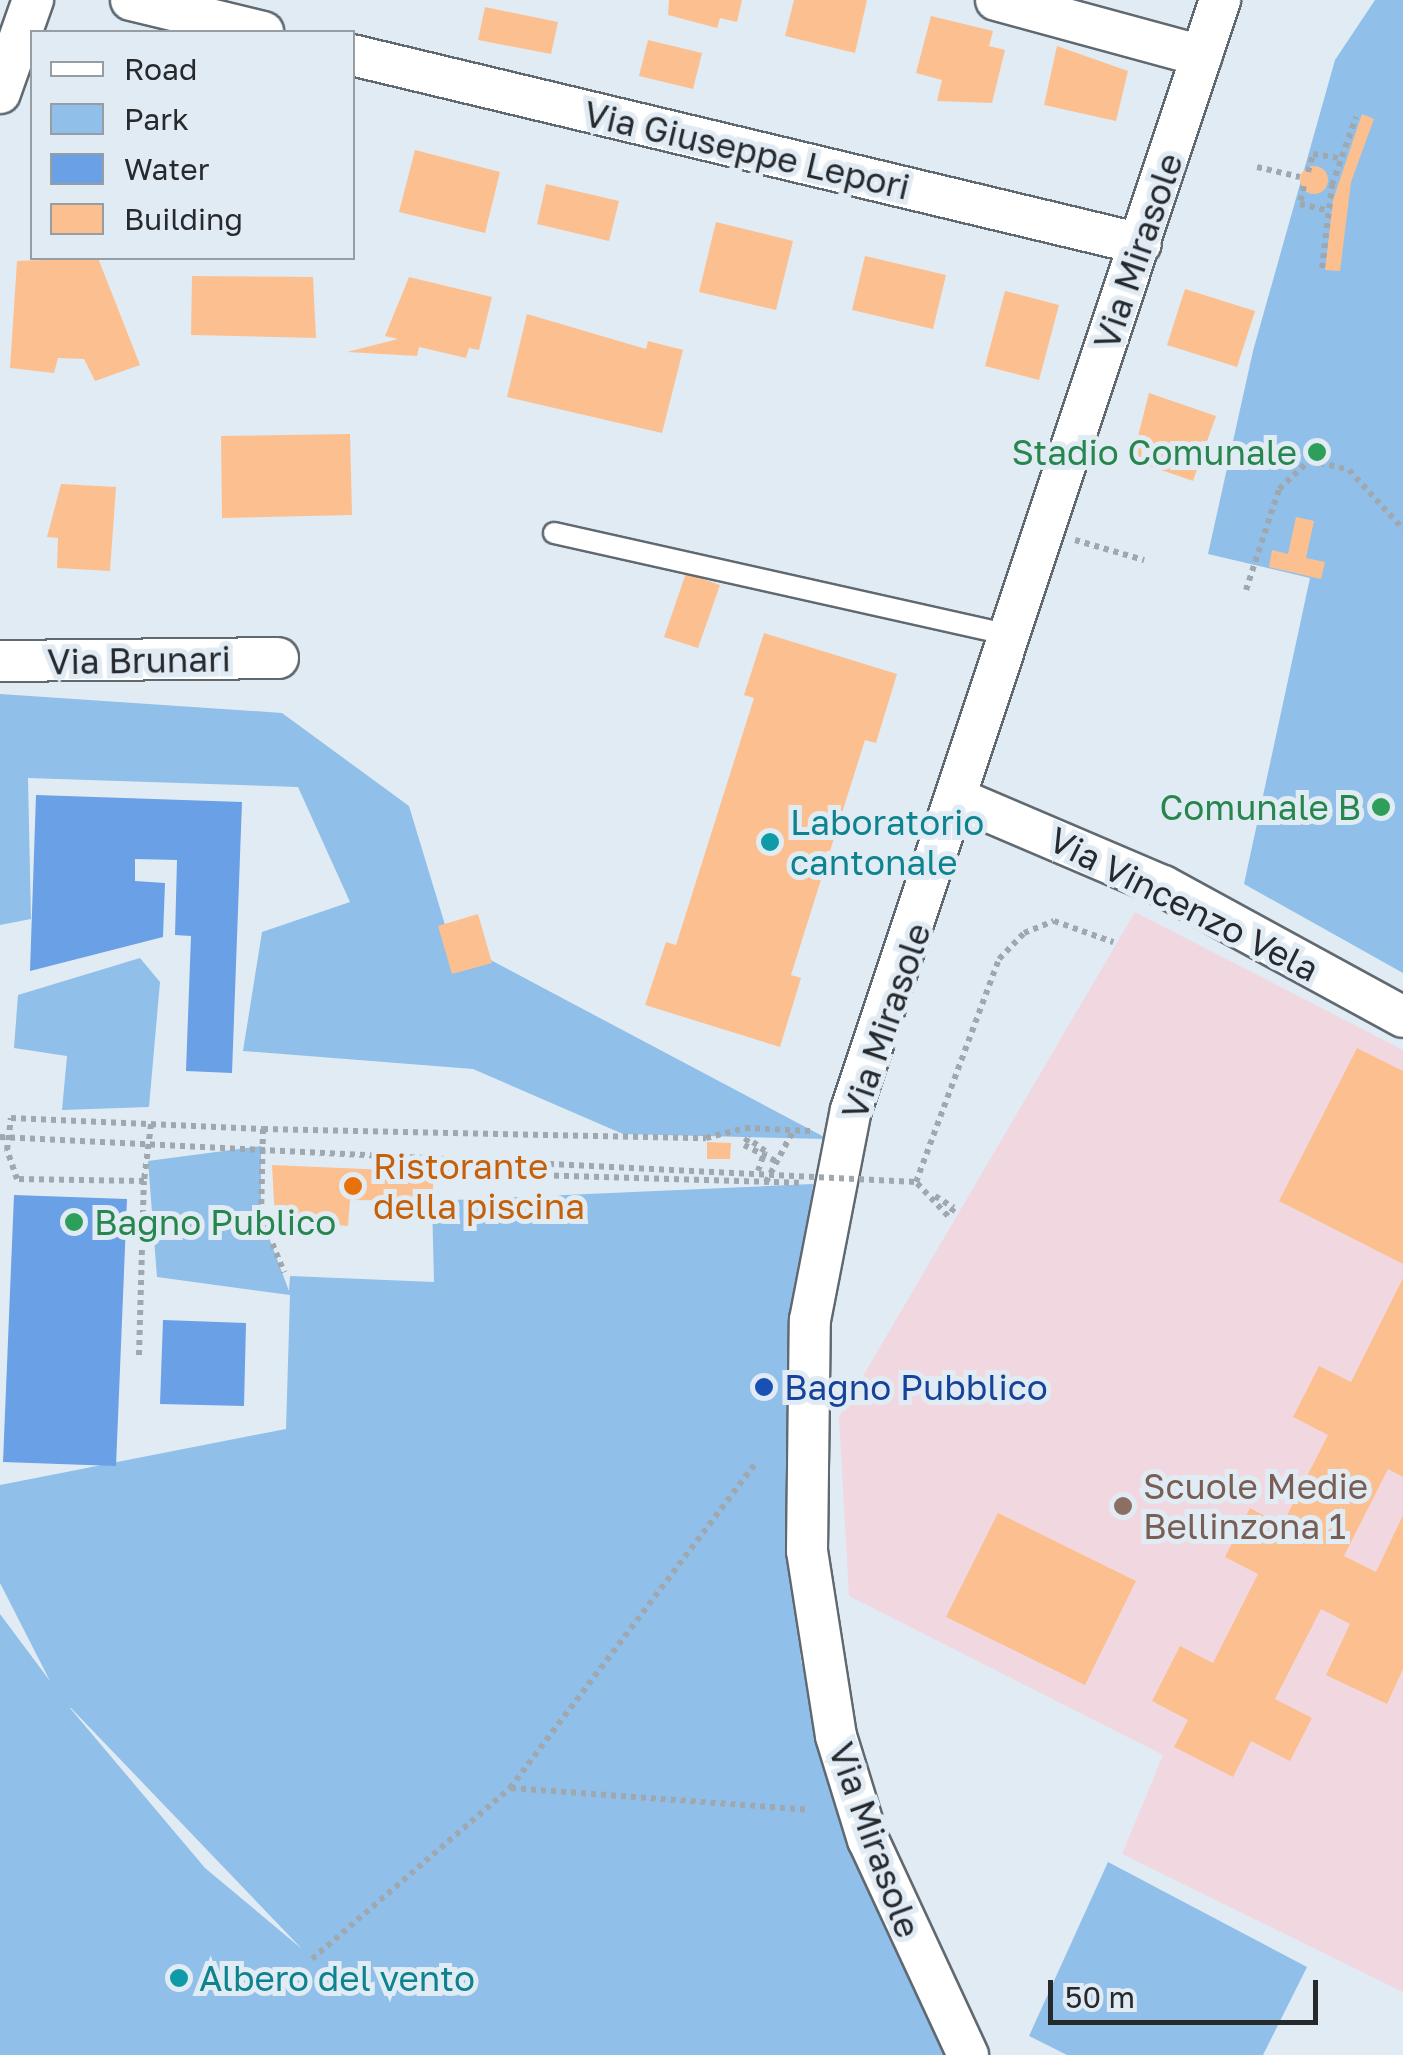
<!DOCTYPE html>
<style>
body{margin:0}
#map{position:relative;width:1403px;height:2055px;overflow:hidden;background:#e1ebf4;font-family:"Golos Text",sans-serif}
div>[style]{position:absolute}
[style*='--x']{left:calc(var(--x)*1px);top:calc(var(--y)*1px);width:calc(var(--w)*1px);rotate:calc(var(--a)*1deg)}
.education>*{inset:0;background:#f1d8e0}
.green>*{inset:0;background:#90bfe9}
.water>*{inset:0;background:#6aa0e5}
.building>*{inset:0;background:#fcc090}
.round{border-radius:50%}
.path>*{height:6px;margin-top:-3px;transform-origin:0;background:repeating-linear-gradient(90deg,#a0a8af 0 5px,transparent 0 10px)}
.roads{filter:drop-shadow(2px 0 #606970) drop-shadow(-2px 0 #606970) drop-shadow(0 2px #606970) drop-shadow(0 -2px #606970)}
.lane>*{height:20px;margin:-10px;padding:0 10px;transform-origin:10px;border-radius:10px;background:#fff}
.street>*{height:40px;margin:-20px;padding:0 20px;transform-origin:20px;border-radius:20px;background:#fff}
.path-bridge>*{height:6px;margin-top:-3px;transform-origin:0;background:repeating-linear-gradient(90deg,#a0a8af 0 5px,transparent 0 10px)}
.dots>*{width:28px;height:28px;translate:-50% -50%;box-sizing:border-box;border:5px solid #e1ebf4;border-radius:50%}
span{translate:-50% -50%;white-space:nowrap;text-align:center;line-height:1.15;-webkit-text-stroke:10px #e1ebf4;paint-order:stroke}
.street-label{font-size:35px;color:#262a2d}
.leisure-label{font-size:35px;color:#27864d}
.right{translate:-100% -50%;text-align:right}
.left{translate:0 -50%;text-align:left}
.culture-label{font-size:35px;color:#0d838f}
.food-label{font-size:35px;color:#c56008}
.transit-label{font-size:35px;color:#164399}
.education-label{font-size:35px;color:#785e54}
.legend{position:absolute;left:30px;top:30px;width:325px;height:230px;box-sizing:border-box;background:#e1ebf4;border:2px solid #969ea4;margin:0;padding:12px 18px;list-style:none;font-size:30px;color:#262a2d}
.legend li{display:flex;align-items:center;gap:20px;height:50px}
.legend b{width:50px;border:2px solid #969ea4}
.scale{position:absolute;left:1048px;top:1980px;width:270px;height:45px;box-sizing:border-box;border:5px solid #262a2d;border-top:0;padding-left:12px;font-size:30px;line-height:35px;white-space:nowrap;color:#262a2d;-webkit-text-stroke:8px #e1ebf4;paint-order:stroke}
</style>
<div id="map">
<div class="education">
<i style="clip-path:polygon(1135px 912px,1403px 1050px,1403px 1992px,1122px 1854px,1163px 1755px,849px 1596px,839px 1417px)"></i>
</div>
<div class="green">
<i style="clip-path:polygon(1375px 0,1403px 0,1403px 973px,1244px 884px,1310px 578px,1208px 554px,1253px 351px,1335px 60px)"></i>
<i style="clip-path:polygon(0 694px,282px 713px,409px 806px,449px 938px,828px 1139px,623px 1134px,473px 1069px,243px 1051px,262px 932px,350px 902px,298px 787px,28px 778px,31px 919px,0 925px)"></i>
<i style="clip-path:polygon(140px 958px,160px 982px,149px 1107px,62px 1110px,67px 1056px,14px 1048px,18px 995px)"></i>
<i style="clip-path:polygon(evenodd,261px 1146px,261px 1216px,289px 1291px,290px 1276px,434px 1282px,432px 1201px,813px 1184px,787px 1421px,801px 1661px,846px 1844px,951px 2055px,0 2055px,0 1614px,50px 1681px,0 1583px,0 1485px,286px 1429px,290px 1295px,157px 1277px,148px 1161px,261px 1146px,70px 1708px,71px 1708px,302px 1949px,205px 1868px,70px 1708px)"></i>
<i style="clip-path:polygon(1108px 1862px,1307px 1967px,1263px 2055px,1067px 2055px,1029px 2036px)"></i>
</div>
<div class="water">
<i style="clip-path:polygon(36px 795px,242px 802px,232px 1073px,186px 1071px,191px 936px,175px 935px,177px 860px,135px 859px,135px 881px,165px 883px,163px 937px,30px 971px)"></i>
<i style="clip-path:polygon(14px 1195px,127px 1199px,116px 1466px,3px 1462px)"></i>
<i style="clip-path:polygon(163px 1320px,246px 1323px,244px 1406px,160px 1404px)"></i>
</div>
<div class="building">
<i style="clip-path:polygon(669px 0,742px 0,737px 22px,720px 18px,717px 28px,668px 15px)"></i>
<i style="clip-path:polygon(794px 0,867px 0,855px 53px,785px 36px)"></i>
<i style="clip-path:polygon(485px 7px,558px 22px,551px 54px,478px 40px)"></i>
<i style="clip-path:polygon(931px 16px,993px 31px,989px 46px,1005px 50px,992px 103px,937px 101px,942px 80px,916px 73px)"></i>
<i style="clip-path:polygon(648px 40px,702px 53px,693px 89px,639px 76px)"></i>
<i style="clip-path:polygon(1057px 46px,1128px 71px,1116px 121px,1044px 105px)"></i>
<i style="clip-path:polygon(1362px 114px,1374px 119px,1351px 182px,1340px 271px,1325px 270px,1333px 200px)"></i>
<i style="clip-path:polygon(415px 150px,500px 172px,485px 233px,399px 212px)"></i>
<i class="round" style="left:1300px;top:166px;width:28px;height:28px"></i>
<i style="clip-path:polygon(546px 184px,619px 201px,609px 241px,537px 224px)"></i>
<i style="clip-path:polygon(716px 222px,793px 241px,776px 310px,699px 292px)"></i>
<i style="clip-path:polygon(865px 256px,946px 275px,933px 329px,852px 310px)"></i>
<i style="clip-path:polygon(98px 258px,140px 365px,95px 381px,84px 359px,58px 358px,54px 373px,10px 368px,17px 261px)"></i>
<i style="clip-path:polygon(192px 276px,313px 277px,316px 338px,191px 335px)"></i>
<i style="clip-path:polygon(409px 277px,492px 297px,479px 350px,469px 348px,466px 358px,419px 347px,417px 356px,347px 352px,398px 339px,385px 336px)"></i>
<i style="clip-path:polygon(1185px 289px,1255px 311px,1237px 367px,1167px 345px)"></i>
<i style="clip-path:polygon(1005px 291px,1059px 305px,1039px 380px,985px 366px)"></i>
<i style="clip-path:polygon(527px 314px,646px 349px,648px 341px,683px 350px,662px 433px,507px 397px)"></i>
<i style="clip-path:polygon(1149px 393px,1216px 416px,1193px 481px,1132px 460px)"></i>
<i style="clip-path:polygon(350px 434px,352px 515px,222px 518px,221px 436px)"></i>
<i style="clip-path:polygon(61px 484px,116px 487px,110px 571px,57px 568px,58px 538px,47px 537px)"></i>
<i style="clip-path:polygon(1296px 517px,1314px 521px,1306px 558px,1325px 562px,1321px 579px,1269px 567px,1272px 550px,1288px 554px)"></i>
<i style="clip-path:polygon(686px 573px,720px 585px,698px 648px,664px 637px)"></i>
<i style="clip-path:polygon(764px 633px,897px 674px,876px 743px,865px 740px,791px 975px,801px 978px,780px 1047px,645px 1005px,666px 942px,676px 945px,754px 698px,744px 695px)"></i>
<i style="clip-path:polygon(478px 914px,492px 963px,452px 974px,438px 926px)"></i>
<i style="clip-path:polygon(1357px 1048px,1403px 1071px,1403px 1264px,1279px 1201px)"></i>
<i style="clip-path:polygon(707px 1142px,731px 1143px,730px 1159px,707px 1159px)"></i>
<i style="clip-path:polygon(272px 1165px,434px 1172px,432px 1201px,350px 1200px,348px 1226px,275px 1219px)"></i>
<i style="clip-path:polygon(1403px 1278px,1403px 1477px,1388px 1469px,1344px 1556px,1376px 1572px,1403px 1515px,1403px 1669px,1387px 1704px,1326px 1675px,1350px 1624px,1321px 1609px,1275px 1699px,1312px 1718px,1290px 1761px,1251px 1741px,1233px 1777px,1174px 1747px,1188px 1720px,1152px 1701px,1180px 1646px,1213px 1663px,1258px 1574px,1225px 1557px,1250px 1508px,1282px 1525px,1328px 1435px,1293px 1417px,1319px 1366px,1351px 1382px)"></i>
<i style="clip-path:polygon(998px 1513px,1136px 1581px,1085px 1685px,946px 1617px)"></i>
</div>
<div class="path">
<i style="--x:1257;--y:167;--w:44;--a:13.1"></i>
<i style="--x:1308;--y:172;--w:19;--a:-74"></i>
<i style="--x:1313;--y:154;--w:25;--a:9"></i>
<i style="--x:1304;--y:186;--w:18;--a:103"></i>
<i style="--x:1300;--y:204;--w:28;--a:13"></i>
<i style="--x:1322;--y:268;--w:84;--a:-83.1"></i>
<i style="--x:1332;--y:185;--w:72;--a:-70.6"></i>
<i style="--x:1075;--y:540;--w:72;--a:16.2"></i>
<i style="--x:1246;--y:590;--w:106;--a:-71.9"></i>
<i style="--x:1279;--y:489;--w:42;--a:-43.1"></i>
<i style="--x:1310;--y:460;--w:40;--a:14.4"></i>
<i style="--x:1349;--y:470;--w:80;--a:47.5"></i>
<i style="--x:151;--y:1124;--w:57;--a:97"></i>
<i style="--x:144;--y:1181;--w:127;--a:-179.1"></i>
<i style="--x:17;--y:1179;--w:31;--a:-109"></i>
<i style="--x:7;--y:1150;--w:32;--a:-83"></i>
<i style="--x:11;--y:1118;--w:252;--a:2.5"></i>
<i style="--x:263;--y:1129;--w:87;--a:91.3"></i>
<i style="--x:261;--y:1216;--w:61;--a:67.7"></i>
<i style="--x:263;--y:1129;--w:443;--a:1.2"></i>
<i style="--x:706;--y:1138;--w:40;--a:-14.4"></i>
<i style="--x:745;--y:1128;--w:65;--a:2.6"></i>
<i style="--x:765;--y:1151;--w:21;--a:-143"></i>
<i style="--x:748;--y:1138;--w:8;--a:120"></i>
<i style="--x:744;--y:1145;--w:35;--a:27"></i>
<i style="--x:434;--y:1172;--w:365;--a:1.7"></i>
<i style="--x:766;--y:1182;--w:58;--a:-62.1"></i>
<i style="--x:935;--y:1196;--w:22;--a:32"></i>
<i style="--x:954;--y:1208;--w:10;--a:127"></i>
<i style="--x:948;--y:1216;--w:47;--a:-133.3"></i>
<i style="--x:916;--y:1182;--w:238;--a:-69.6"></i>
<i style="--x:999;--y:959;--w:36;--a:-46"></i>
<i style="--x:1024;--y:933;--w:32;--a:-22"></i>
<i style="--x:1054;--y:921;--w:63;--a:19.6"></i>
<i style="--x:139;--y:1355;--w:174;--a:-88.4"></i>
<i style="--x:511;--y:1788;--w:298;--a:4.2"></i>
<i style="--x:312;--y:1959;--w:262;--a:-40.8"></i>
<i style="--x:510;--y:1788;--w:406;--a:-52.9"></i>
</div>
<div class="roads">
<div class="lane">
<i style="--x:554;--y:533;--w:470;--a:12.6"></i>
</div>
<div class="street">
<i style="--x:131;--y:0;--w:136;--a:13.6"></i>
<i style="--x:996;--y:0;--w:213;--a:15.2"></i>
<i style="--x:352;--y:55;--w:811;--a:13.47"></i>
<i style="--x:0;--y:93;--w:99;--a:-70.5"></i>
<i style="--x:0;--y:661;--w:278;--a:-0.6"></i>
<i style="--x:961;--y:800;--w:220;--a:23.1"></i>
<i style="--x:1163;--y:886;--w:273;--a:28.6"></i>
<i style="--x:968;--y:2055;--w:237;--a:-114.9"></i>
<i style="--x:868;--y:1840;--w:109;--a:-107.1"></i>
<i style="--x:836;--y:1736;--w:187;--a:-98.9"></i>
<i style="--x:807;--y:1551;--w:231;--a:-89.3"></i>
<i style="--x:810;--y:1320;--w:214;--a:-79"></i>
<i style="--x:851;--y:1110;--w:1170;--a:-71.61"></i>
</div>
</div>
<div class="path-bridge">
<i style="--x:0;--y:1137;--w:917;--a:2.81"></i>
<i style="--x:758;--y:1171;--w:21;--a:-71"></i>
</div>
<div class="dots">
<i style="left:1317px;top:452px;background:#2e9e5b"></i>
<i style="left:1381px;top:807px;background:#2e9e5b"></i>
<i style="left:770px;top:842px;background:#0f9aa8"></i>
<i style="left:353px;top:1186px;background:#e8710a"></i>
<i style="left:74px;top:1222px;background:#2e9e5b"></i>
<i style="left:764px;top:1387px;background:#1a4fb4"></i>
<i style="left:1123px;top:1506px;background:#8d6e63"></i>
<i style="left:179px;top:1978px;background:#0f9aa8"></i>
</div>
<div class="street-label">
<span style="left:747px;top:150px;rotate:13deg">Via Giuseppe Lepori</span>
<span style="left:1138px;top:251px;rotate:-71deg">Via Mirasole</span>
<span style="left:139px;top:660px;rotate:-1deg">Via Brunari</span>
<span style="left:1184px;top:904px;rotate:27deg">Via Vincenzo Vela</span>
<span style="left:886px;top:1021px;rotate:-71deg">Via Mirasole</span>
<span style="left:875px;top:1840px;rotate:70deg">Via Mirasole</span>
</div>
<div class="leisure-label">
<span class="right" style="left:1297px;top:452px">Stadio Comunale</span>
<span class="right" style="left:1361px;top:807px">Comunale B</span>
<span class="left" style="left:94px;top:1222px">Bagno Publico</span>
</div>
<div class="culture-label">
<span class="left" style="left:790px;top:842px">Laboratorio<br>cantonale</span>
<span class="left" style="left:199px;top:1978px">Albero del vento</span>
</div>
<div class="food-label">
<span class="left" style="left:373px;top:1186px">Ristorante<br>della piscina</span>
</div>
<div class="transit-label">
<span class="left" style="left:784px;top:1387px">Bagno Pubblico</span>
</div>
<div class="education-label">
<span class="left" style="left:1143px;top:1506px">Scuole Medie<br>Bellinzona 1</span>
</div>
<ul class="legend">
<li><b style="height:12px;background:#fff"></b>Road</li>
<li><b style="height:28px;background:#90bfe9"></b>Park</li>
<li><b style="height:28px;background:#6aa0e5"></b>Water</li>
<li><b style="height:28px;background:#fcc090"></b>Building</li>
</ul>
<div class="scale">50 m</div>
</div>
